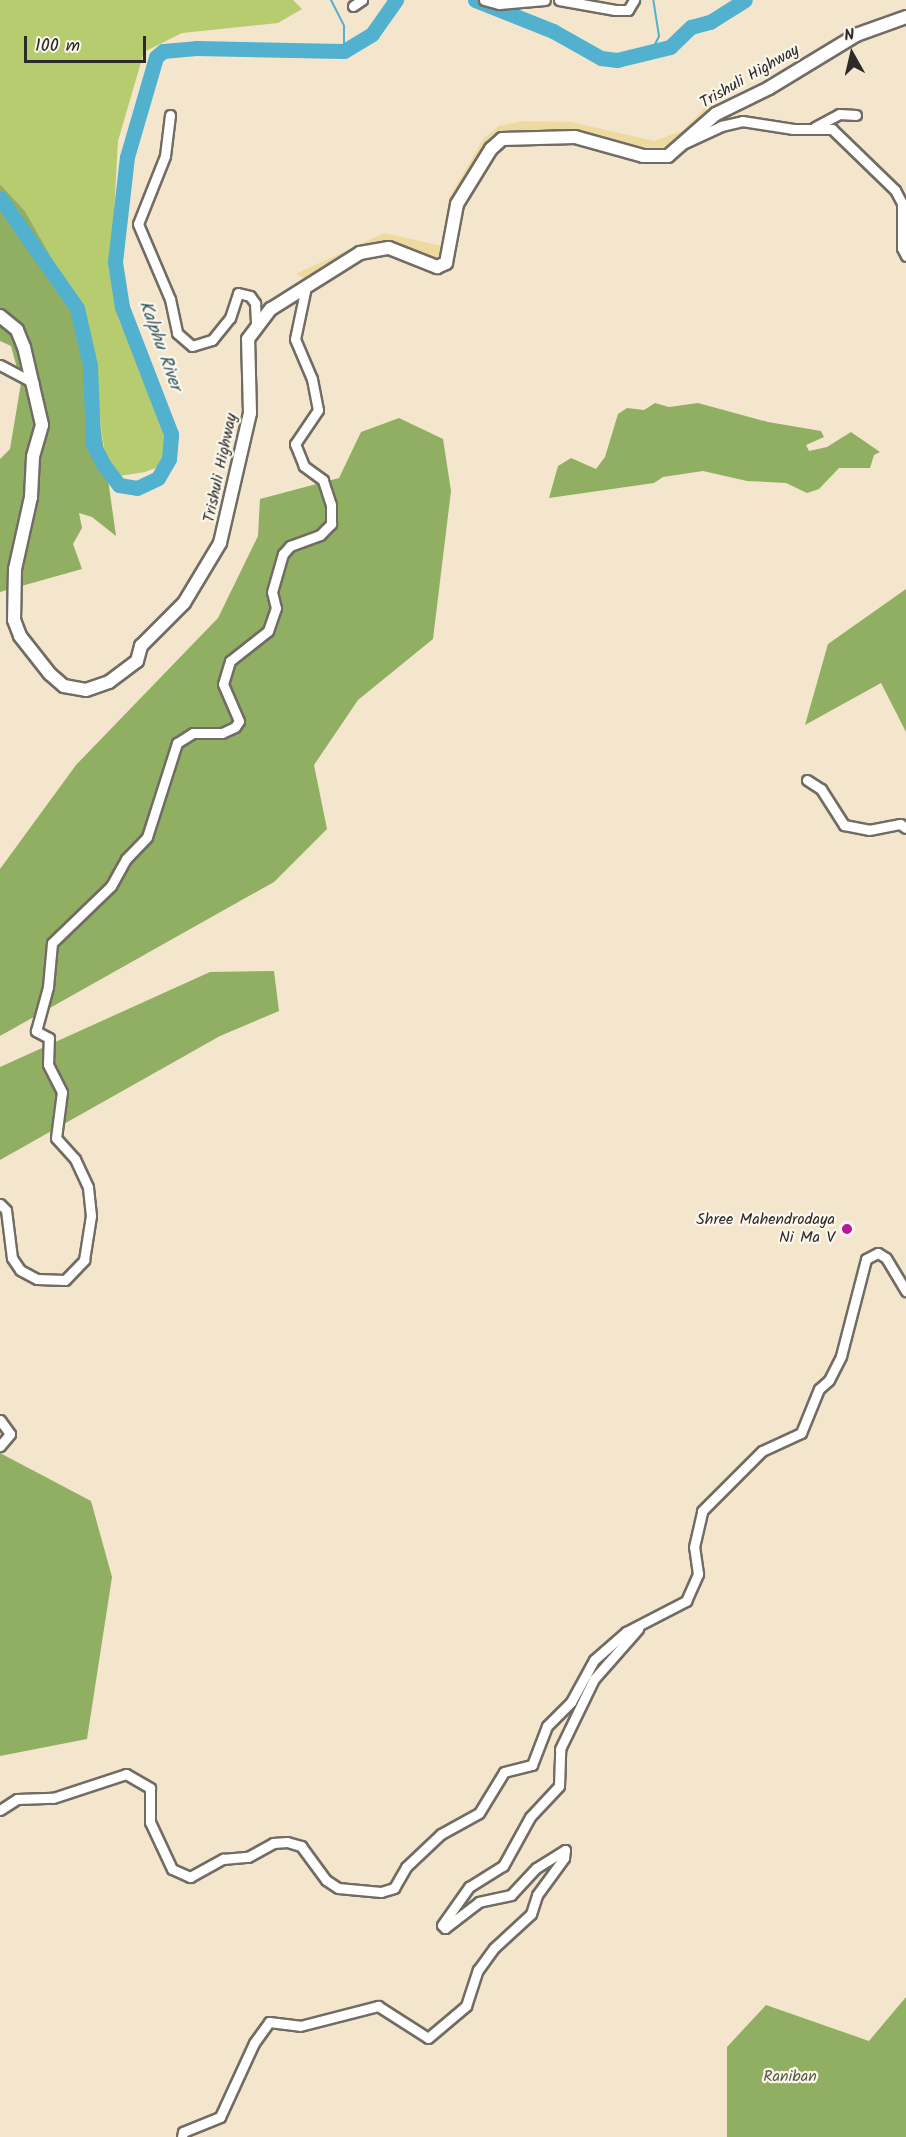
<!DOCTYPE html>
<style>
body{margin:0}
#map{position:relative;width:906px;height:2137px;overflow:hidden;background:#f4e6cd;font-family:Kalam,sans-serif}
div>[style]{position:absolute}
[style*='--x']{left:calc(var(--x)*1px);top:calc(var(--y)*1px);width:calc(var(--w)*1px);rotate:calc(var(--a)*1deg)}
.green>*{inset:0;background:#b7cb6f}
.forest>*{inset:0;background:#91af62}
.sand>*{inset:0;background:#eeda9e}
.stream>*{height:2px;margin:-1px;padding:0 1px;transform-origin:1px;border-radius:1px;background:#51b1cf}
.river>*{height:15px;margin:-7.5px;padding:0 7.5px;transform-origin:7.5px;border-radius:7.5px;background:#51b1cf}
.roads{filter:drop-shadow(2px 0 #716c64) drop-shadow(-2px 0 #716c64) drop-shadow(0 2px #716c64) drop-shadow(0 -2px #716c64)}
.minor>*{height:9px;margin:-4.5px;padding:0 4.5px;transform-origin:4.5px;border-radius:4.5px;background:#fff}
.tertiary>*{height:12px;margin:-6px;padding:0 6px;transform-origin:6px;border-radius:6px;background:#fff}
.dots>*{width:16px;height:16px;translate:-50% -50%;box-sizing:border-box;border:3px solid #fbf7ec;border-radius:50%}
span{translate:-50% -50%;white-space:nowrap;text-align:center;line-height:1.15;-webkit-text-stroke:4.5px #fbf7ec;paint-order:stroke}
.street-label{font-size:16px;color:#2b2b2b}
.poi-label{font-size:16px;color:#2b2b2b}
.right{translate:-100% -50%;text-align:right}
.park-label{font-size:16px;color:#555b3f}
.water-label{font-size:18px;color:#385a64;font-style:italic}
.north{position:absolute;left:822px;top:24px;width:60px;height:60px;-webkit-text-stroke:4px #fbf7ec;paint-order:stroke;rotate:352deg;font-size:16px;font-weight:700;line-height:24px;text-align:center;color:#2b2b2b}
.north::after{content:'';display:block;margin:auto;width:21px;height:27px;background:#2b2b2b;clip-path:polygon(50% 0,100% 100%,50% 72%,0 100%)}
.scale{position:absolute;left:24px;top:36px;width:122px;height:27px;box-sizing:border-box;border:3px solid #2b2b2b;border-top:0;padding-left:8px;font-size:18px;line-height:21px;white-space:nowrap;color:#2b2b2b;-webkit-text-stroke:4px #fbf7ec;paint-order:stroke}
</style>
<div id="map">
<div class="green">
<i style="clip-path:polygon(0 0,293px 0,302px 9px,278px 23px,182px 33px,144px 52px,118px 141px,111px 267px,119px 320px,137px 356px,166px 442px,166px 456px,158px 467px,145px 472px,119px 476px,107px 468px,85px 317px,25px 211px,0 184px)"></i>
</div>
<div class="forest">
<i style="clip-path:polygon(0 184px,25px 211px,85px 317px,116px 536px,92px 517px,79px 513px,82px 528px,73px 544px,82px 569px,0 592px,0 459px,10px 449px,21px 383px,11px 346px,0 341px)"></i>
<i style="clip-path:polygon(655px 403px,669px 407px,698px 403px,768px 422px,821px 431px,824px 437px,806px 445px,809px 451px,827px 447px,851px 432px,880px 452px,874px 455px,870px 468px,839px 468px,819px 489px,807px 493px,786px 483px,747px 481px,703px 471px,663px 477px,654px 483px,549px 498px,558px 466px,571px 458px,596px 469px,605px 457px,618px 414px,627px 408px,644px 410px)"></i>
<i style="clip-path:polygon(399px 418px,443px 439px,451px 491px,433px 639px,358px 700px,314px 765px,327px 829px,274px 882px,0 1036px,0 869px,76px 765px,218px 618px,258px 536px,260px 499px,339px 478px,361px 432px)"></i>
<i style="clip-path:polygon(906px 589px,906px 732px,881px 683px,805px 725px,828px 644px)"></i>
<i style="clip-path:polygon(274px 971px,279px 1011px,220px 1036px,0 1160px,0 1067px,210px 972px)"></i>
<i style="clip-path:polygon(0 1453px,91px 1501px,112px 1577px,87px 1739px,0 1756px)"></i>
<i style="clip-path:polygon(906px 1997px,906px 2137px,727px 2137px,727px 2047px,766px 2005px,869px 2041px)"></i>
</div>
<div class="sand">
<i style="clip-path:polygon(705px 108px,720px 122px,663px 151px,569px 131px,506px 133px,481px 164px,458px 217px,458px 246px,450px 260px,445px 264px,393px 244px,309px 281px,296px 274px,384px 233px,442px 246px,449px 198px,484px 138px,499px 126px,523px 121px,571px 122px,654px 141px,682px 131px)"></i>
</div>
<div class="stream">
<i style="--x:331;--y:0;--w:29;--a:63"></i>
<i style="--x:344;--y:26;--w:25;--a:90"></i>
<i style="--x:650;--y:54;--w:20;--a:-63"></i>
<i style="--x:659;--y:36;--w:36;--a:-99"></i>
</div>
<div class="river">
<i style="--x:475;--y:0;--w:84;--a:21.7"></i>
<i style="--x:553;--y:31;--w:55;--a:29.4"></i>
<i style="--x:601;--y:58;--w:16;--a:7"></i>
<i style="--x:617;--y:60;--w:55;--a:-13.8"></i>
<i style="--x:670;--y:47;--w:29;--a:-44"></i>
<i style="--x:691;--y:27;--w:20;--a:-15"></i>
<i style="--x:710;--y:22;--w:41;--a:-32.2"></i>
<i style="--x:0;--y:198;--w:134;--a:55"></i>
<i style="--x:77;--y:308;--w:58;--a:77.2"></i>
<i style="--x:90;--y:365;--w:79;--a:87.8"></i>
<i style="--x:93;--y:444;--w:22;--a:63"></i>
<i style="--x:103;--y:464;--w:26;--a:53"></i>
<i style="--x:119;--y:485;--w:18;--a:9"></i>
<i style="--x:137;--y:488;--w:23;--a:-25"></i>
<i style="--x:158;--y:478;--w:22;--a:-60"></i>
<i style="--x:169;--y:459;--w:25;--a:-85"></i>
<i style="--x:171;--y:434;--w:136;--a:-111.1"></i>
<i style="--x:122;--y:307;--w:46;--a:-98.8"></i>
<i style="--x:115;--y:262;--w:106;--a:-83.5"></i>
<i style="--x:127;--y:157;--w:104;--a:-73.8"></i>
<i style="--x:156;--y:57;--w:9;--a:-41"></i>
<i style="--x:163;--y:51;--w:33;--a:-5"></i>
<i style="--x:196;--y:48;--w:148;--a:1.2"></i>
<i style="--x:344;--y:51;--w:33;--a:-31"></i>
<i style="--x:372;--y:34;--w:42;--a:-54.8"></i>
</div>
<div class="roads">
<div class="minor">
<i style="--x:484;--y:0;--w:16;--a:15"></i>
<i style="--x:499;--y:4;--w:46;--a:-5"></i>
<i style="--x:559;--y:0;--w:57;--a:10.1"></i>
<i style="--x:615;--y:10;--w:13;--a:0"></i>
<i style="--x:628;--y:10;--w:12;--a:-59"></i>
<i style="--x:353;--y:6;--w:11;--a:-34"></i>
<i style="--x:170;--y:115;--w:41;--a:97"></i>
<i style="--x:165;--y:156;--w:73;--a:111.7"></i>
<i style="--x:138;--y:224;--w:82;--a:66.9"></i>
<i style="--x:170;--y:299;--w:35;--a:78"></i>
<i style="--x:177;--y:333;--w:20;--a:41"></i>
<i style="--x:192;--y:346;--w:21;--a:-17"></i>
<i style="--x:212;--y:340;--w:28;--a:-51"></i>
<i style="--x:230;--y:318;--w:26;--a:-72"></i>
<i style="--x:238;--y:293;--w:12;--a:14"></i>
<i style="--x:250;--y:296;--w:9;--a:54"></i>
<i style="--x:255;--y:303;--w:22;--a:87"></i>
<i style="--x:815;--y:127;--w:27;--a:-28"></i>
<i style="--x:839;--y:114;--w:17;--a:3"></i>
<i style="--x:685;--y:143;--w:40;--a:-25"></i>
<i style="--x:721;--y:126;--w:22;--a:-13"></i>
<i style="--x:742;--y:121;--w:52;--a:8.9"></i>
<i style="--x:793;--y:129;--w:39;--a:0"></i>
<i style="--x:832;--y:129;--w:88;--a:44.1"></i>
<i style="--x:895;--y:190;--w:15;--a:62"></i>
<i style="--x:902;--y:203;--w:45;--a:90"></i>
<i style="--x:902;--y:248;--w:9;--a:63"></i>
<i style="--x:0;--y:365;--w:38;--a:28"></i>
<i style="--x:807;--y:780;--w:17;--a:33"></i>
<i style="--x:821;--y:789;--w:43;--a:57.4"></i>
<i style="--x:844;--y:825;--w:25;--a:11"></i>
<i style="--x:869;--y:830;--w:32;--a:-11"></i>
<i style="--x:900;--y:824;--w:7;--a:34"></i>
<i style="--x:0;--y:1204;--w:8;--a:45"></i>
<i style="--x:6;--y:1210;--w:48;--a:82.9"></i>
<i style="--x:12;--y:1258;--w:14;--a:56"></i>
<i style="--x:20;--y:1270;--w:19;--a:28"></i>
<i style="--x:37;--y:1279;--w:28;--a:2"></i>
<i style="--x:65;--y:1280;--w:28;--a:-46"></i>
<i style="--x:84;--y:1260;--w:45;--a:-81"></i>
<i style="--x:91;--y:1216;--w:29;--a:-96"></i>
<i style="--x:88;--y:1187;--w:31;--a:-115"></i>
<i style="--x:75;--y:1159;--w:28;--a:-132"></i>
<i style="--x:56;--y:1138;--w:46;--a:-82.6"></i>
<i style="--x:62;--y:1092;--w:31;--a:-117"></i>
<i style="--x:48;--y:1064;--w:26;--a:-88"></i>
<i style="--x:49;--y:1038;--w:15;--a:-152"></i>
<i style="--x:36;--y:1031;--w:46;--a:-74.7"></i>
<i style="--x:48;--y:987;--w:44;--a:-84.8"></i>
<i style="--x:52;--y:943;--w:82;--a:-44"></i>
<i style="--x:111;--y:886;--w:31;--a:-61"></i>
<i style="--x:126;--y:859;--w:30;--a:-46"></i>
<i style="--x:147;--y:837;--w:99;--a:-72.3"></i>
<i style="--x:177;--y:743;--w:19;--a:-32"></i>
<i style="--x:193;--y:733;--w:29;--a:0"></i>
<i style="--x:222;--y:733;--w:14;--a:-25"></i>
<i style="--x:235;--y:727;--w:7;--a:-56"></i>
<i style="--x:239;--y:721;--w:40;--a:-113.4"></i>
<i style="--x:223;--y:684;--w:24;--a:-73"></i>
<i style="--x:230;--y:661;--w:48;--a:-38.3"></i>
<i style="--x:268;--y:631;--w:24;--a:-71"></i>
<i style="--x:276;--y:608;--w:16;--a:-104"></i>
<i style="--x:272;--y:592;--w:40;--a:-74"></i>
<i style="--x:283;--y:554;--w:11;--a:-49"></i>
<i style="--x:290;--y:546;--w:32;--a:-20"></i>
<i style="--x:320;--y:535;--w:16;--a:-45"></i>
<i style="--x:331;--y:524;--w:19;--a:-90"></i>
<i style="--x:331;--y:505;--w:26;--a:-108"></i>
<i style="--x:323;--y:480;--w:24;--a:-144"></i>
<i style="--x:304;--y:466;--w:24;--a:-112"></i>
<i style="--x:295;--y:444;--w:41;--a:-55.9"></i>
<i style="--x:318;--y:410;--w:32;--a:-101"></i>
<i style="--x:312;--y:379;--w:43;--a:-113"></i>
<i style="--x:295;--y:339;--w:53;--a:-78.1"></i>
<i style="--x:0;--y:1420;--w:17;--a:54"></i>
<i style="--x:10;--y:1434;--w:16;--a:130"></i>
<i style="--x:0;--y:1810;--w:20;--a:-33"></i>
<i style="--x:17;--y:1799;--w:36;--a:-2"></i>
<i style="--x:53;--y:1798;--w:77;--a:-18.2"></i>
<i style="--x:126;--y:1774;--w:28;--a:30"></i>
<i style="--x:150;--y:1788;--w:34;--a:90"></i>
<i style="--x:150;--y:1822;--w:52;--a:64.9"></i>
<i style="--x:172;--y:1869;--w:20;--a:24"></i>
<i style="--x:190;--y:1877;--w:38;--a:-29"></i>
<i style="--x:223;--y:1859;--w:25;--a:-5"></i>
<i style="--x:248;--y:1857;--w:29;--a:-29"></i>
<i style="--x:273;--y:1843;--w:14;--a:-4"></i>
<i style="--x:287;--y:1842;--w:15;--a:16"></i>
<i style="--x:301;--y:1846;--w:42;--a:53.7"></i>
<i style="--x:326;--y:1880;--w:14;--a:34"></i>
<i style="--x:338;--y:1888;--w:43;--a:5.3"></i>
<i style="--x:381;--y:1892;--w:14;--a:-17"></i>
<i style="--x:394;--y:1888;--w:24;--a:-60"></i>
<i style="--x:406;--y:1867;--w:48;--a:-43.3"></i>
<i style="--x:441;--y:1834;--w:43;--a:-28.9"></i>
<i style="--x:479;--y:1813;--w:48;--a:-58.6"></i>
<i style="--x:504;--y:1772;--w:29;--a:-14"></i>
<i style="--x:532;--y:1765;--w:42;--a:-69"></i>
<i style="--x:547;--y:1726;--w:34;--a:-45"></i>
<i style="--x:571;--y:1702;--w:48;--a:-61.3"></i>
<i style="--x:594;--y:1660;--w:43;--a:-41.2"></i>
<i style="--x:626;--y:1632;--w:68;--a:-27.3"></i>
<i style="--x:686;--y:1601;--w:30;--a:-66"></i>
<i style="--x:698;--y:1574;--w:27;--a:-98"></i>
<i style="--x:694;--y:1547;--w:37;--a:-77"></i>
<i style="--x:702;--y:1511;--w:85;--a:-45"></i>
<i style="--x:762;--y:1451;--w:43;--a:-24.8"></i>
<i style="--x:801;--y:1433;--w:48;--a:-67.8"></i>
<i style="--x:819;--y:1389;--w:13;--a:-42"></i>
<i style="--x:829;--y:1380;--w:27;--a:-63"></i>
<i style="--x:841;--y:1356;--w:100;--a:-75.5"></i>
<i style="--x:866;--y:1259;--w:13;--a:-27"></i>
<i style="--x:878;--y:1253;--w:9;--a:32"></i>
<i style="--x:886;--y:1258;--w:39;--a:59"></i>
<i style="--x:182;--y:2137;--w:5;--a:-79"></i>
<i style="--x:183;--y:2132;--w:40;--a:-22"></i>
<i style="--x:220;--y:2117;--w:81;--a:-65.3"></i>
<i style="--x:254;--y:2043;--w:26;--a:-54"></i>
<i style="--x:269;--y:2022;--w:31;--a:7"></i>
<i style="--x:300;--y:2026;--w:81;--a:-14.4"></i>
<i style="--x:378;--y:2006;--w:59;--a:32.6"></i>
<i style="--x:428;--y:2038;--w:50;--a:-40.1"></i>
<i style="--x:466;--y:2006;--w:38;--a:-72"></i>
<i style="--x:478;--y:1970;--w:27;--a:-54"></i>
<i style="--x:494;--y:1948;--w:50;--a:-42.6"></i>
<i style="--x:531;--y:1914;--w:20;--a:-72"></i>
<i style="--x:537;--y:1895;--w:46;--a:-53.9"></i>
<i style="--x:564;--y:1858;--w:8;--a:-83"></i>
<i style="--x:565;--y:1850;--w:34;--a:148"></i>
<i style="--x:536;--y:1868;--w:37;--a:133"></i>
<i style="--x:511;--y:1895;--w:33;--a:168"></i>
<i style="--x:479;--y:1902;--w:43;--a:142.6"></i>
<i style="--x:445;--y:1928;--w:4;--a:-135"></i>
<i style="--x:442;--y:1925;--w:47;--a:-54.6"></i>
<i style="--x:469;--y:1887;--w:40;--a:-32"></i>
<i style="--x:503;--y:1866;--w:56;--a:-61.1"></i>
<i style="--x:530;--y:1817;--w:42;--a:-46.9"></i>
<i style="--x:559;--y:1786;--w:37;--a:-88"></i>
<i style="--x:560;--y:1749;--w:78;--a:-64.1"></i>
<i style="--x:594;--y:1679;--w:67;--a:-48.7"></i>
</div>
<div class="tertiary">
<i style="--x:0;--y:316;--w:22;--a:39"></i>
<i style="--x:17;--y:330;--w:18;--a:68"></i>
<i style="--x:24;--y:347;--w:80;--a:77"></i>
<i style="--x:42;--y:425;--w:33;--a:106"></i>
<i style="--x:33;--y:457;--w:40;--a:92.9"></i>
<i style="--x:31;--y:497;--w:74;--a:102.5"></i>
<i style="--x:15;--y:569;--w:51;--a:91.1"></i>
<i style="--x:14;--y:620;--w:17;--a:69"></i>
<i style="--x:20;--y:636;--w:48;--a:51.7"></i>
<i style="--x:50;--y:674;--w:18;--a:41"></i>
<i style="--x:64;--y:686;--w:22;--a:10"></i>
<i style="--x:86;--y:690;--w:24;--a:-19"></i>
<i style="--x:109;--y:682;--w:35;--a:-37"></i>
<i style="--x:137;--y:661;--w:16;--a:-75"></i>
<i style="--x:141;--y:646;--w:61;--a:-45"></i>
<i style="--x:184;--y:603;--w:70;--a:-59"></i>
<i style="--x:220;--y:543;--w:133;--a:-77"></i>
<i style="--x:250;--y:413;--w:74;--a:-91.5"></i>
<i style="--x:248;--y:339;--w:38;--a:-53"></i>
<i style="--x:271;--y:309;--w:105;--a:-32.2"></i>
<i style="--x:360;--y:253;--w:29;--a:-10"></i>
<i style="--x:389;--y:248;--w:52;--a:21.6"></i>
<i style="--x:437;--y:267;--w:10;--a:-24"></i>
<i style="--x:446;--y:263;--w:60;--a:-79.4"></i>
<i style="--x:457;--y:204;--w:65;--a:-58.3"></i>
<i style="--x:491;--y:149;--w:15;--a:-42"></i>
<i style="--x:502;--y:139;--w:73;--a:-1.6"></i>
<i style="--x:575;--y:137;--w:71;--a:15.6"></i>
<i style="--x:643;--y:156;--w:25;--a:0"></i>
<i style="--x:668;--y:156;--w:64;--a:-41.2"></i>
<i style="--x:716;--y:114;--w:59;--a:-26.1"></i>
<i style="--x:769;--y:88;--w:102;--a:-31.3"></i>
<i style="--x:856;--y:35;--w:53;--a:-19.8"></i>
</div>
</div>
<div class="dots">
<i style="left:847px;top:1229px;background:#b5179e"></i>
</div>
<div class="street-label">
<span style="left:750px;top:77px;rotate:-30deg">Trishuli Highway</span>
<span style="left:221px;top:468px;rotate:-78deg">Trishuli Highway</span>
</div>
<div class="poi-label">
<span class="right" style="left:835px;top:1229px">Shree Mahendrodaya<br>Ni Ma V</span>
</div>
<div class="park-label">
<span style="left:790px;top:2077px">Raniban</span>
</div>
<div class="water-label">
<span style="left:159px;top:346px;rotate:70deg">Kalphu River</span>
</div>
<div class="north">N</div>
<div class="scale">100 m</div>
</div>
